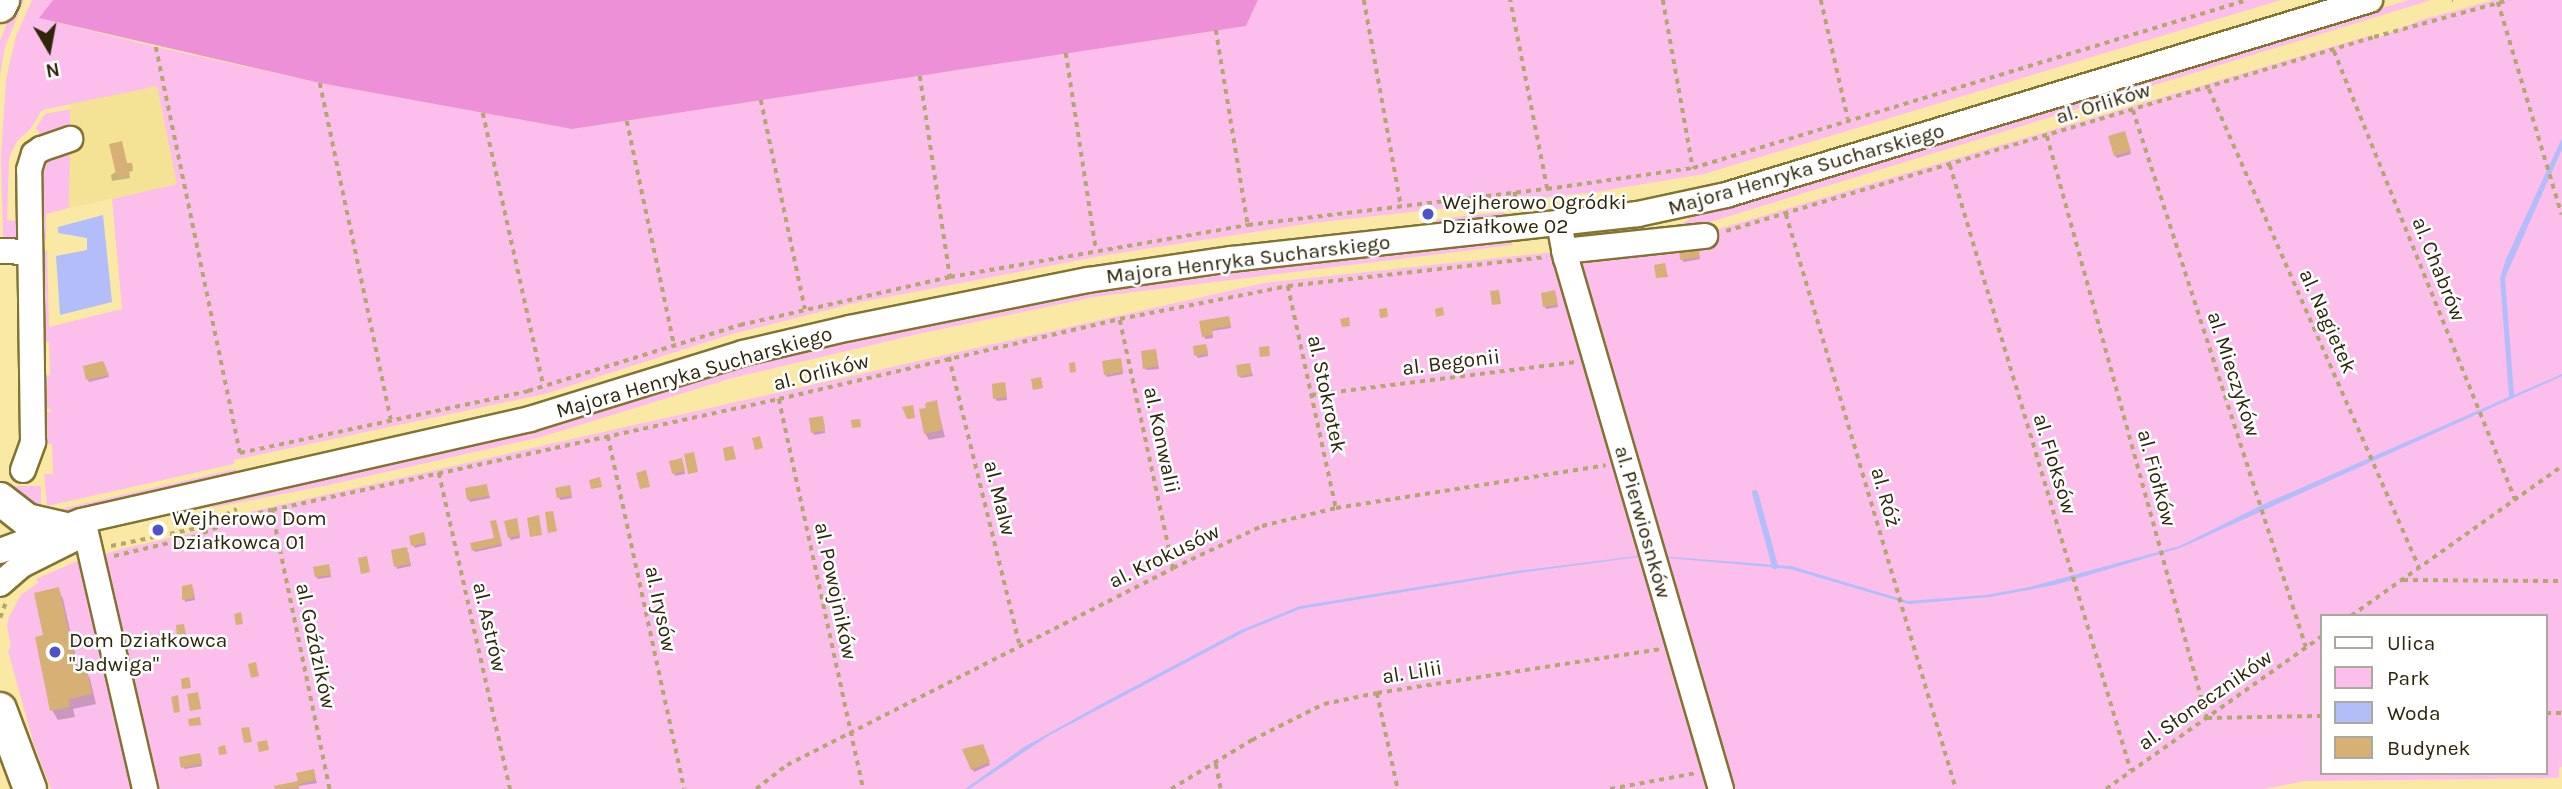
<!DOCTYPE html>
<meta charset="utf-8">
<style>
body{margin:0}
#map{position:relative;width:2562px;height:789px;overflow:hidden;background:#f9e9a5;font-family:Karla,sans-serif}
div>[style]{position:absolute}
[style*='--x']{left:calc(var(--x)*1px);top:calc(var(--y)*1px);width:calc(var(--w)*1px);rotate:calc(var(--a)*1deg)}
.built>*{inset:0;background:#f4e295}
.green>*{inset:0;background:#fcbeeb}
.forest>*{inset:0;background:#ed90d7}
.water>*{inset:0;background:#b3bdf9}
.shadow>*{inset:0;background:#0003}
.stream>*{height:6px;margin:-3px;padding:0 3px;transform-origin:3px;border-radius:3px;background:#b3bdf9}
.building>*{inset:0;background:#d7b076}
.path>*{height:3.5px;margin-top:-1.75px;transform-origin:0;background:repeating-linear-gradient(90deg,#b3a770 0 5px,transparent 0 10px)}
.roads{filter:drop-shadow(2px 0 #837331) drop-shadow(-2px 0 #837331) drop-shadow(0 2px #837331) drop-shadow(0 -2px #837331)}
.minor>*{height:24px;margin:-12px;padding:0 12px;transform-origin:12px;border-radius:12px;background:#fff}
.major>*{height:32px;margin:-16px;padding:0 16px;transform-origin:16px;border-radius:16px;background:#fff}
.dots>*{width:19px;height:19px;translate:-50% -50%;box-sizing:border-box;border:4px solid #fff;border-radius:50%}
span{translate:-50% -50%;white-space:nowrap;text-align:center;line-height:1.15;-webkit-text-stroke:5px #fff;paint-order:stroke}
.street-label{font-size:21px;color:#2d260a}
.poi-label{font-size:21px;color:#2d260a}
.left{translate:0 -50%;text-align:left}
.legend{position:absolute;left:2320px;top:614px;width:228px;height:161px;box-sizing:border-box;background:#fff;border:2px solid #aba89d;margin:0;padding:9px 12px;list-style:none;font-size:21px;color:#2d260a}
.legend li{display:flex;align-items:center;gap:14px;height:35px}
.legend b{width:35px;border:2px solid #aba89d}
.north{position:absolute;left:14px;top:14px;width:70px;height:70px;-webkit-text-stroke:5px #fff;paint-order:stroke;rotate:170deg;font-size:19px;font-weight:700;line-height:28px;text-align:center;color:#2d260a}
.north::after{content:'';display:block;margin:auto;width:24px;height:32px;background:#2d260a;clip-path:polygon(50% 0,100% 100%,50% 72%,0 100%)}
</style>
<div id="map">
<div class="built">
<i style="clip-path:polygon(157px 85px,178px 184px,69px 208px,70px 104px)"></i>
</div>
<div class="green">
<i style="clip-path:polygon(16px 0,24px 0,5px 47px,0 75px,0 41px)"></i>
<i style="clip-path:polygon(32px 0,53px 0,40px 18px,156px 47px,320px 83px,572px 129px,1246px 26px,1258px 0,2281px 0,1704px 174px,1595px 192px,1312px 223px,1106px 255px,851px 304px,732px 334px,544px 394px,234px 460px,234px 464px,47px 506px,44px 474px,53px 474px,52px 444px,43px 443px,43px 412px,51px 412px,51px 409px,42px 408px,42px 376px,50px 375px,49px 342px,41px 342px,42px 250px,47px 250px,49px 327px,122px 309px,112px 199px,177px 184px,157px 86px,42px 110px,31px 128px,17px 141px,9px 158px,7px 220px,22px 222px,17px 237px,3px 237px,1px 156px,6px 79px,16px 36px)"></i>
<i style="clip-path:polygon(2409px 0,2431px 0,1697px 226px,1674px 229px,1697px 214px)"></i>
<i style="clip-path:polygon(evenodd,2494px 0,2562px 0,2562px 767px,2559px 767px,2559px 778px,2305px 781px,2264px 789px,1733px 789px,1576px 257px,1705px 233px,2372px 35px,2374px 39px,2424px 19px,2494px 0,2322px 616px,2546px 616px,2546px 773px,2322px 773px,2322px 616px)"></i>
<i style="clip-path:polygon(70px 109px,70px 131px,42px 137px,36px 128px,45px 114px)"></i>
<i style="clip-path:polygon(70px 149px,69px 208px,46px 214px,46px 239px,42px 239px,37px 172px,42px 160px)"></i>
<i style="clip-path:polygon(1504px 212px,1509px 218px,1434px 224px,1437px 219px)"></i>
<i style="clip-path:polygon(1511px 238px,1512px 245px,1094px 297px,918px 334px,732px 378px,541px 437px,324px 486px,210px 508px,227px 499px,536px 429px,724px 370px,823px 345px,1088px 291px)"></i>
<i style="clip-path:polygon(1554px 252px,1714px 789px,51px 789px,34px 745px,8px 651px,11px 646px,7px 626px,9px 617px,21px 595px,38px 583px,36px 579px,82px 559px,85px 561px,117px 550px,195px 532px,227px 517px,1264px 283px)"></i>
<i style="clip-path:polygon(236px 469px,237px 475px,86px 512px,34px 515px)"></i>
<i style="clip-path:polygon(7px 486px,41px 486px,41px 508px,33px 509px)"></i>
</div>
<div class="forest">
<i style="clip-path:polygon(53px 0,1258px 0,1246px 26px,572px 129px,320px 83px,39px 18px)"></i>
</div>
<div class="water">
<i style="clip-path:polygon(2562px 138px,2562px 149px,2505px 278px,2514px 395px,2562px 374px,2562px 376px,2180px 548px,2055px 585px,1990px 597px,1909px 604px,1790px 569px,1646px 556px,1519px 573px,1300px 609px,1246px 631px,1048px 736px,971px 788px,965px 789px,1024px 747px,1107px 701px,1239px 631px,1300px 606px,1517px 571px,1645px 555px,1791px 566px,1908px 601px,1986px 595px,2029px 587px,2180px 546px,2264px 504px,2509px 397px,2500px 278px,2506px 259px)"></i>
<i style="clip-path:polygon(103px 215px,112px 302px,60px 315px,56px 256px,87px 250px,87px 238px,58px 233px,58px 227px)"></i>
</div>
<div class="shadow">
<i style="clip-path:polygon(2126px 136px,2131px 154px,2117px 158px,2115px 155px)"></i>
<i style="clip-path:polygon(127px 165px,132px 167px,133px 171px,128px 172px,130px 178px,112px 181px,111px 175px)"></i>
<i style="clip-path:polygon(1697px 248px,1700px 259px,1684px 262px,1682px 260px)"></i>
<i style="clip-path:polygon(1556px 295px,1558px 307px,1546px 309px,1545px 307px)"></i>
<i style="clip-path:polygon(1229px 318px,1231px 328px,1212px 331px,1213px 338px,1205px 339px,1201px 323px)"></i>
<i style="clip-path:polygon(1207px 348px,1208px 356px,1198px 358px,1196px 355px)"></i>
<i style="clip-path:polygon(1156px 353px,1159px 369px,1147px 370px,1145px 368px)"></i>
<i style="clip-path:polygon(1121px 362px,1123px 374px,1107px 377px,1105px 374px)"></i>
<i style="clip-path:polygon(102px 363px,109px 377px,89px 382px,88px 380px)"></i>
<i style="clip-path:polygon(1249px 365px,1253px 376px,1241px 378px,1240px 376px)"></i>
<i style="clip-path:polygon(1005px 387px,1007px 400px,997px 401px,995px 398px)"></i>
<i style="clip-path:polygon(936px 402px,945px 437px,929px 440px,925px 433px)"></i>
<i style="clip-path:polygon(824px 421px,825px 433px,814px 435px,813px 432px)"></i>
<i style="clip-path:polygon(683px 463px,685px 474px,675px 476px,674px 473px)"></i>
<i style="clip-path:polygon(486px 486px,490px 498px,470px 502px,469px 499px)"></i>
<i style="clip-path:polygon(570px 489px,572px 498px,560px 500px,559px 497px)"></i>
<i style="clip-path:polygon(517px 523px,520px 538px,511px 540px,509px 537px)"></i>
<i style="clip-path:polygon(497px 525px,502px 546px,475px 552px,474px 550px,496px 539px)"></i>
<i style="clip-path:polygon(163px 529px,165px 534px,155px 536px,153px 533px)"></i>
<i style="clip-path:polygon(425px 537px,426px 545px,415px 548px,413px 545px)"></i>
<i style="clip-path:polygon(408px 551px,411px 566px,397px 569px,396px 566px)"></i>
<i style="clip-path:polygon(330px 569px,331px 577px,318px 579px,316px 577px)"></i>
<i style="clip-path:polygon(183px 587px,192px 588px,195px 600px,185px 602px)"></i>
<i style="clip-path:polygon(58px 589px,63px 599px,79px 671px,85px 669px,90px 679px,96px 704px,73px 709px,75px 717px,58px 720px,52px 710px)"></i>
<i style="clip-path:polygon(982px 746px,990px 765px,974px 772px,972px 769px)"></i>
<i style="clip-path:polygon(201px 757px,202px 766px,185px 769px,183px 767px)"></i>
<i style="clip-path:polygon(313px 771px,317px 783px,299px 786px,299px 789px,277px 789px,300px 783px)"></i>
</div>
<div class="stream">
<i style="--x:1755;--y:493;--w:76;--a:74.7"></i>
</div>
<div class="building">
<i style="clip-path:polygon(2125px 131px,2131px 151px,2114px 156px,2108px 136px)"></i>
<i style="clip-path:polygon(122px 141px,127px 163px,132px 163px,133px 168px,128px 169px,130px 175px,117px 178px,109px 144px)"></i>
<i style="clip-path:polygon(1698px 246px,1700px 257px,1680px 260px,1679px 249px)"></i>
<i style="clip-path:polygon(1665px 263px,1668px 277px,1656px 278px,1654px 265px)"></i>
<i style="clip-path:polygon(1499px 290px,1501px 304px,1492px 305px,1490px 291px)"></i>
<i style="clip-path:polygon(1555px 290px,1558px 305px,1543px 307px,1541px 293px)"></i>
<i style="clip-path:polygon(1443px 307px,1444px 315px,1436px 317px,1435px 309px)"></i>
<i style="clip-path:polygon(1387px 308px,1388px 317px,1380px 318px,1379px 309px)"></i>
<i style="clip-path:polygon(1229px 316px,1231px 326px,1212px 329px,1213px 335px,1202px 337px,1199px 321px)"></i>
<i style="clip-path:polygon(1349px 317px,1350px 326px,1342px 327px,1340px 319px)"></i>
<i style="clip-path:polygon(1206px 344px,1208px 354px,1194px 356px,1193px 346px)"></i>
<i style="clip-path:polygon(1269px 346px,1270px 356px,1260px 357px,1259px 347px)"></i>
<i style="clip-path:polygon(1156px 349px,1158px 366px,1143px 369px,1141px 351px)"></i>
<i style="clip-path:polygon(1121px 358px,1123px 372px,1104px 375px,1102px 361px)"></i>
<i style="clip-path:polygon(103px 361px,109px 375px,86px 380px,83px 366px)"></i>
<i style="clip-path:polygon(1075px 362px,1076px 372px,1070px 373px,1069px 363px)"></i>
<i style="clip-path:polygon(1250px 363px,1252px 374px,1238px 377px,1236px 365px)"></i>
<i style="clip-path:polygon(1041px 377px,1043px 388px,1033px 390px,1031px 379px)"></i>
<i style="clip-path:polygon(1005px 382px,1007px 397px,993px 399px,992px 384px)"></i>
<i style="clip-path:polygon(937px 400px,942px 430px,924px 434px,919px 409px,926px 408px,925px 403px)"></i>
<i style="clip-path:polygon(913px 405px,915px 418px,907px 419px,902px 407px)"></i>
<i style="clip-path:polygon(823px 416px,825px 431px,811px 433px,809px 418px)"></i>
<i style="clip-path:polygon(860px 419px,861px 427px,852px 428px,851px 420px)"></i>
<i style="clip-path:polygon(760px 436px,763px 448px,755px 450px,752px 438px)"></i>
<i style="clip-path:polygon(733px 446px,736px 459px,725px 461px,723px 448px)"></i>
<i style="clip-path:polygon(694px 452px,698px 472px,688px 474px,684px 454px)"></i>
<i style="clip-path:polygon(682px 458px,685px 471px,672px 474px,669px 461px)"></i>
<i style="clip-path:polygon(646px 470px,650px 487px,640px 489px,636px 473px)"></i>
<i style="clip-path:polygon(600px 477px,602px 487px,591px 489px,589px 480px)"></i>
<i style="clip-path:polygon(487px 484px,489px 496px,467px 500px,465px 488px)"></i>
<i style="clip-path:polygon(570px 485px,572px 495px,557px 498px,555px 488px)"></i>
<i style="clip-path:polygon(553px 511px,557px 531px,548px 533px,545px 512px)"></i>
<i style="clip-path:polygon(539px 515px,542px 535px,530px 537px,527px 518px)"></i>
<i style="clip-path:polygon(517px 518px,520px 535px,508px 538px,504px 521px)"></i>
<i style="clip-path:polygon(496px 520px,502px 544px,472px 551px,470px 543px,494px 538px,490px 521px)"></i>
<i style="clip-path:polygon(164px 527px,165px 531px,152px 534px,151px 530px)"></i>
<i style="clip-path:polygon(424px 532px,426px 543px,411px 546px,409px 536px)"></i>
<i style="clip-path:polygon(407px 547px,410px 564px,394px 567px,391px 550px)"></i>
<i style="clip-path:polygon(367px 556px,370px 572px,361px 574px,358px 558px)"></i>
<i style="clip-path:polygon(329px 564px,331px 575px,315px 577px,313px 567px)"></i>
<i style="clip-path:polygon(192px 584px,195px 597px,182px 600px,182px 586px)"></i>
<i style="clip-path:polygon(59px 587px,77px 669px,86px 667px,92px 694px,69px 699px,70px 707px,50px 711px,35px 637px,43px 635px,34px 593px)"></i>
<i style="clip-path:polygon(241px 612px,243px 624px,236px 625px,234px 614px)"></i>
<i style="clip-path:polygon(184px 624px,186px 635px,177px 636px,176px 625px)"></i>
<i style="clip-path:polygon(256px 662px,259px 676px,251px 678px,248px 664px)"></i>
<i style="clip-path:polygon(189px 677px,191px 688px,182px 689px,181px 679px)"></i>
<i style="clip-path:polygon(198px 692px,201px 709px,190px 711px,187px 694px)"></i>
<i style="clip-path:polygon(178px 695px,180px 712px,174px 713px,171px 697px)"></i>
<i style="clip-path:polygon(200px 717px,201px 725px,189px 726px,188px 719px)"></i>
<i style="clip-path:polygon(249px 727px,252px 742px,244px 743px,241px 728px)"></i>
<i style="clip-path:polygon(267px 740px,269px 750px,259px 752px,257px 742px)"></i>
<i style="clip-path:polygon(983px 744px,990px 762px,971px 770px,962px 749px)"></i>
<i style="clip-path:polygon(225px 745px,227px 754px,219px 755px,218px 747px)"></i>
<i style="clip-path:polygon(200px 753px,202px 764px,181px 768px,179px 757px)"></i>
<i style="clip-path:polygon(314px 769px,316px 780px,299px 784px,299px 788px,275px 789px,274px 786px,298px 781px,296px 773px)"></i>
</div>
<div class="path">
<i style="--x:1364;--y:0;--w:209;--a:79.8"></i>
<i style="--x:1663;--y:0;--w:171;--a:79.9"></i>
<i style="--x:1821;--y:0;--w:122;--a:77.2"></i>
<i style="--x:2452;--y:0;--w:1;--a:0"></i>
<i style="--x:2498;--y:2;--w:222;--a:73.3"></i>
<i style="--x:1216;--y:30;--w:198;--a:80.7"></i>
<i style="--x:156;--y:47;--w:415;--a:78.3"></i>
<i style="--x:240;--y:453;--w:295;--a:-12.1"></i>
<i style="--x:528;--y:391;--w:222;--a:-17.3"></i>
<i style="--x:740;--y:325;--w:215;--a:-12.9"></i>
<i style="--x:950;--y:277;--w:303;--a:-9.9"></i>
<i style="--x:1248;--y:225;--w:301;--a:-6.9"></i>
<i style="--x:1547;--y:189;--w:193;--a:-101.1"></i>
<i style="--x:2334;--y:51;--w:484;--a:68"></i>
<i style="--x:1066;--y:53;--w:198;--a:81.3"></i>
<i style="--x:920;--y:76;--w:203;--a:81.5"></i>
<i style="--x:320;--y:83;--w:344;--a:78.1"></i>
<i style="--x:2209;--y:89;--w:522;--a:66.28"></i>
<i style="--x:761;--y:100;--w:214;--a:78.1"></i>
<i style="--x:2133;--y:110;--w:564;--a:72.14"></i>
<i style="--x:483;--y:113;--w:278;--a:77.5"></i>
<i style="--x:627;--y:121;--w:228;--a:78.1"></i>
<i style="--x:2047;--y:136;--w:604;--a:74.63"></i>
<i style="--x:2207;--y:718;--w:115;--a:-1"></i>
<i style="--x:1950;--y:165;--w:632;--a:73.37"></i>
<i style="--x:1547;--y:189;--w:148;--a:-8.2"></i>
<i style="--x:1693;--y:168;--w:579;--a:-16.87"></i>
<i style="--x:1515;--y:192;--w:15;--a:86"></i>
<i style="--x:1786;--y:214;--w:600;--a:73.53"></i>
<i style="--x:1726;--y:231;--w:676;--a:-16.67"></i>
<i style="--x:2374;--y:37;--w:140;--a:-15.3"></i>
<i style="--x:1288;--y:286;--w:227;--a:77.8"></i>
<i style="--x:1120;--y:320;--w:254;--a:77.9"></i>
<i style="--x:949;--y:357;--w:298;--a:76.2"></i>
<i style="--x:1311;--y:395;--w:267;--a:-7.1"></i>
<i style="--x:779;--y:399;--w:399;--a:77.8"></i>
<i style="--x:608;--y:436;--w:361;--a:77.8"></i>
<i style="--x:439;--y:473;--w:324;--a:77.3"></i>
<i style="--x:272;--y:510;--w:285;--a:78.3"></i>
<i style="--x:111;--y:546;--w:89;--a:-11.7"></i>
<i style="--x:198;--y:528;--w:43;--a:-26"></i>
<i style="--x:114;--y:556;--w:82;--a:-13.4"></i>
<i style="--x:194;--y:537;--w:49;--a:-22.9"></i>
<i style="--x:239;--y:518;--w:34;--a:-14"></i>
<i style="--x:272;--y:510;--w:519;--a:-12.35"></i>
<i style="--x:779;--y:399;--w:350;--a:-13.2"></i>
<i style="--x:1120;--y:319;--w:171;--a:-11.1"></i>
<i style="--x:1288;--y:286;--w:260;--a:-6.4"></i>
<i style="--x:2403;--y:580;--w:159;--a:0.4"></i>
<i style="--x:2351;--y:616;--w:259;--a:-35.4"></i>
<i style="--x:0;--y:618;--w:15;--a:-70"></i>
<i style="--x:1377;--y:693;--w:98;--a:77.7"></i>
<i style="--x:2546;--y:713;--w:16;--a:0"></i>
<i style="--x:1216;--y:764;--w:25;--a:79"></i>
<i style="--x:756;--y:789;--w:39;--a:-38"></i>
<i style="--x:787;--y:765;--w:433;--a:-27"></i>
<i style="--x:1173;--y:568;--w:98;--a:-25.3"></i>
<i style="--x:1262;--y:526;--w:76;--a:-13.7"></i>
<i style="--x:1336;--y:508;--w:273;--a:-9"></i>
<i style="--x:1171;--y:789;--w:95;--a:-31.2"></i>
<i style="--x:1252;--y:740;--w:80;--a:-26.6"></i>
<i style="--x:1324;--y:704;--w:54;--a:-11.7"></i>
<i style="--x:1377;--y:693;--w:286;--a:-8.8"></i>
<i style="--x:1610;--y:789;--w:87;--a:-10.5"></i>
<i style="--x:2106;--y:789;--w:265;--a:-35.3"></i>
</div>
<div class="roads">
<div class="minor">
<i style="--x:1559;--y:223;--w:36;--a:79"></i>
<i style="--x:1566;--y:258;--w:553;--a:73.73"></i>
<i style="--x:0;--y:251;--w:30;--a:2"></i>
<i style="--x:1564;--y:251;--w:142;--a:-6.1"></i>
<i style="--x:23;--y:470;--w:30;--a:-70"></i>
<i style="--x:33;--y:442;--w:272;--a:-90.8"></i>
<i style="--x:29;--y:170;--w:17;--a:-73"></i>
<i style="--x:34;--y:154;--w:9;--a:-36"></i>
<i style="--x:41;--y:149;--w:31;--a:-19"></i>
<i style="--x:86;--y:533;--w:263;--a:77"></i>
<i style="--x:0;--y:551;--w:86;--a:-20.3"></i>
<i style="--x:81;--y:521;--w:460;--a:-12.8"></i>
<i style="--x:530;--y:419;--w:223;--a:-17.2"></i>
<i style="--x:743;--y:353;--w:110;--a:-13.2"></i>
<i style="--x:850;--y:328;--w:243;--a:-11.4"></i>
<i style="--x:1088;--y:280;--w:145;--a:-8.4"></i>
<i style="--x:1231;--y:259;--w:409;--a:-6.3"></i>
<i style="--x:1638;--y:214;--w:90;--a:-12.2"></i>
<i style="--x:1726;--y:195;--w:673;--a:-16.85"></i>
<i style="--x:0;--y:584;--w:29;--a:-41"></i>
<i style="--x:22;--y:565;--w:67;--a:-26.6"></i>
</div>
<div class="major">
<i style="--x:0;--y:6;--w:7;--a:-63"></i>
<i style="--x:0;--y:499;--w:34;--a:38"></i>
<i style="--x:27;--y:520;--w:37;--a:13"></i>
<i style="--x:0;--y:709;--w:85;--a:69.4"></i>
</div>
</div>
<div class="dots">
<i style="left:1428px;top:214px;background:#4f53ca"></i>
<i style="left:158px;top:530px;background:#4f53ca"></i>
<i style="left:55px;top:652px;background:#4f53ca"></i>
</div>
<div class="street-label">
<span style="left:2103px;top:103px;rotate:-17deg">al. Orlików</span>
<span style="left:1806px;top:169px;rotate:-16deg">Majora Henryka Sucharskiego</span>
<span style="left:1248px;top:259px;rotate:-7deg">Majora Henryka Sucharskiego</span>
<span style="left:2439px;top:269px;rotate:68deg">al. Chabrów</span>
<span style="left:2328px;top:321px;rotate:66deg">al. Nagietek</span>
<span style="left:1451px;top:362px;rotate:-7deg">al. Begonii</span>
<span style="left:694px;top:372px;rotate:-16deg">Majora Henryka Sucharskiego</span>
<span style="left:821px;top:372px;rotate:-14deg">al. Orlików</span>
<span style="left:2234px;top:374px;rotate:72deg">al. Mieczyków</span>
<span style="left:1327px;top:394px;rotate:78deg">al. Stokrotek</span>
<span style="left:1162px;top:440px;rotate:78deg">al. Konwalii</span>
<span style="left:2055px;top:464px;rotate:73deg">al. Floksów</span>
<span style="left:2157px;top:478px;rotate:75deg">al. Fiołków</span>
<span style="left:1886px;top:497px;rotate:74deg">al. Róż</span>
<span style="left:1000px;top:498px;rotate:76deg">al. Malw</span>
<span style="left:1643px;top:522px;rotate:74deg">al. Pierwiosnków</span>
<span style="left:1164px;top:556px;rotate:-26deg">al. Krokusów</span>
<span style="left:836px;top:591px;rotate:78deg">al. Powojników</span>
<span style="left:661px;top:609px;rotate:78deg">al. Irysów</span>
<span style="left:490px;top:627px;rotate:77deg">al. Astrów</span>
<span style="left:316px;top:646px;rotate:78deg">al. Goździków</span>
<span style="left:1412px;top:672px;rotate:-9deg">al. Lilii</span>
<span style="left:2205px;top:700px;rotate:-35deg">al. Słoneczników</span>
</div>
<div class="poi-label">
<span class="left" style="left:1442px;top:214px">Wejherowo Ogródki<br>Działkowe 02</span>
<span class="left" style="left:172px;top:530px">Wejherowo Dom<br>Działkowca 01</span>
<span class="left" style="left:69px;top:652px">Dom Działkowca<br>"Jadwiga"</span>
</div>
<ul class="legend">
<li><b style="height:9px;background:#fff"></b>Ulica</li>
<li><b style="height:19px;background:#fcbeeb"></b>Park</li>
<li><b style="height:19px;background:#b3bdf9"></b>Woda</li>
<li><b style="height:19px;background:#d7b076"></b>Budynek</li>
</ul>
<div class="north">N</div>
</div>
